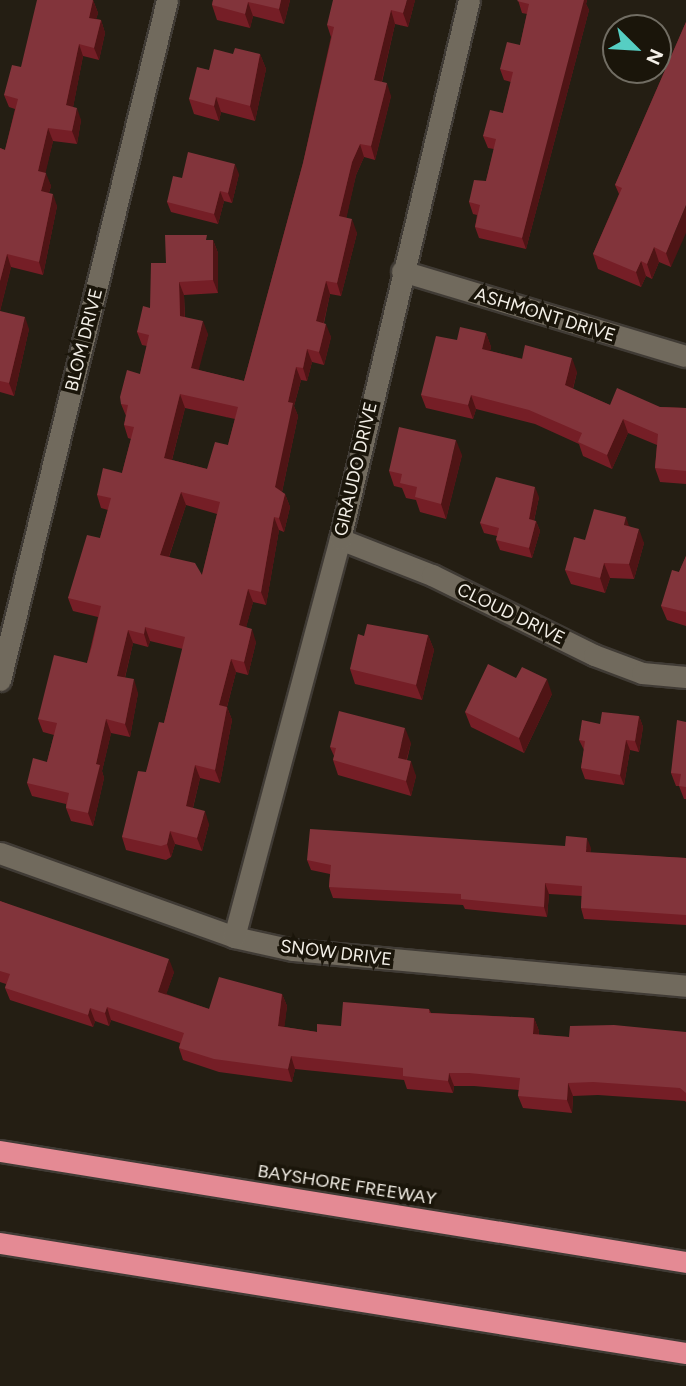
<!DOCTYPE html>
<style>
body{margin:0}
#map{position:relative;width:686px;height:1386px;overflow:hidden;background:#241e13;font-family:Figtree,sans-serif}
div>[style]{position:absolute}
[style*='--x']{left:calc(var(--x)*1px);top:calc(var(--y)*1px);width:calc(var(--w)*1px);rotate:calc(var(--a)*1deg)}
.roads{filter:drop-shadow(2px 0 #403b35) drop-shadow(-2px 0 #403b35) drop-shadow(0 2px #403b35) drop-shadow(0 -2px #403b35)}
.street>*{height:21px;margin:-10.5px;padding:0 10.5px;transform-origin:10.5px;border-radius:10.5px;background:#716a5d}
.highway>*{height:21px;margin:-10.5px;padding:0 10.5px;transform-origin:10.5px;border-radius:10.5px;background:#e48a94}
.wall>*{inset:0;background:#751e26}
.shaded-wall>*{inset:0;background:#4f1415}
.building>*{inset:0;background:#82343b}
span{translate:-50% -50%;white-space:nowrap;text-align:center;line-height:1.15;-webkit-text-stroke:7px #1a150a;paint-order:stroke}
.street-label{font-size:18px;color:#f4f0e8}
.north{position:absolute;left:602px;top:14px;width:70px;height:70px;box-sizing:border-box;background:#1a150a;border:2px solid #716d63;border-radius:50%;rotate:114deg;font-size:19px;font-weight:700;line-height:28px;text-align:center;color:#f4f0e8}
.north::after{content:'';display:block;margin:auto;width:24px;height:32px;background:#56cec3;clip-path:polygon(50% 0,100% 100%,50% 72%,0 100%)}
</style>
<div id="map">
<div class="roads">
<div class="street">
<i style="--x:402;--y:271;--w:296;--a:16.7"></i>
<i style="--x:340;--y:539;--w:99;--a:21.4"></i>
<i style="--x:432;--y:575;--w:181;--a:26.3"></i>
<i style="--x:594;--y:655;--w:51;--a:20.6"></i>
<i style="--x:642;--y:673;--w:44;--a:5.2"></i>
<i style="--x:0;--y:680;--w:700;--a:-76.2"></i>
<i style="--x:0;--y:853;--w:249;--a:19.7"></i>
<i style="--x:234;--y:937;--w:60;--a:12.4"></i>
<i style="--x:293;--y:950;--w:395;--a:5.2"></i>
<i style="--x:234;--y:937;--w:412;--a:-75.1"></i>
<i style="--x:340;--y:539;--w:554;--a:-76.54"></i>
</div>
<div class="highway">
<i style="--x:0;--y:1151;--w:695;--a:9.19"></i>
<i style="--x:0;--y:1243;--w:695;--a:9.11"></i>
</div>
</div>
<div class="wall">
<i style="clip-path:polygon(93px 0,98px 13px,96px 19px,101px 20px,105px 33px,99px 60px,83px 56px,73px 107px,81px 120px,77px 144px,53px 141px,45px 173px,51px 186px,49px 193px,57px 206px,43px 275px,11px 267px,0 311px,29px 329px,14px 396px,0 392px,0 148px,5px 150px,15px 109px,9px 107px,4px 95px,21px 67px)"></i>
<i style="clip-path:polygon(213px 0,290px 0,284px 24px,253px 16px,250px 28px,217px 20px,212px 5px)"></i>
<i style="clip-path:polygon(evenodd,415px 0,408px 27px,395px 24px,382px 82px,391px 96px,375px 160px,364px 157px,356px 175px,346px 218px,357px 233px,341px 296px,330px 294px,324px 323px,331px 337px,324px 365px,312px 362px,307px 381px,301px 380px,294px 406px,298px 416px,282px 492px,285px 494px,290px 507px,284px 532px,279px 530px,266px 605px,253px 602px,246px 627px,256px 642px,248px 675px,236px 672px,227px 707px,232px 720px,220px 783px,200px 778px,193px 808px,209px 824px,202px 851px,175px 844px,171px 857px,166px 860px,126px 850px,122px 837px,146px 772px,164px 723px,183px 649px,150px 641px,148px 647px,133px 643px,125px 678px,138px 693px,130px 737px,111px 733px,102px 771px,104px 778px,93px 826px,71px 821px,66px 808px,66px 804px,32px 796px,27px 783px,47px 762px,54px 735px,43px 732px,38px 719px,87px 663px,98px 617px,73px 611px,68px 598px,100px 538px,108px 510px,101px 508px,97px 495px,122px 473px,131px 439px,128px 438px,124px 425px,126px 416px,121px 404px,140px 374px,147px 346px,142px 345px,137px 332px,150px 308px,166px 263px,209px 240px,213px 240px,218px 253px,218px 293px,184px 295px,185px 317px,208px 334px,198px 370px,244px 381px,303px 163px,331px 37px,327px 25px,415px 0,185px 408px,235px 419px,228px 445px,207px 469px,172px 460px,185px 408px,415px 0,186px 505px,217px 514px,202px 575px,169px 557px,186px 505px)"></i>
<i style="clip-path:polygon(518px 0,587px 0,586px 4px,589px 10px,526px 249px,479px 238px,475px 227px,477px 215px,473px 214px,469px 202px,486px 181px,494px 149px,488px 148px,483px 136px,503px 113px,511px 82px,504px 80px,500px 69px,520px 45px,527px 14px,522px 13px)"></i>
<i style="clip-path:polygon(686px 22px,671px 267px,659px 262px,652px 279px,646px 276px,641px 287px,598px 269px,593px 254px,619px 194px,615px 185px)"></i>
<i style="clip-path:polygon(233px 54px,260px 54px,266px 69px,255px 121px,221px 112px,219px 121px,194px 114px,189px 99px,209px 70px)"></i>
<i style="clip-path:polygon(239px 174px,232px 203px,224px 201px,218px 224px,171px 212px,167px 202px,182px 178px)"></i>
<i style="clip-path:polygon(486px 333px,491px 347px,490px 351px,577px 372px,573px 389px,610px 405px,686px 408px,686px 484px,660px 482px,655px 468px,657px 445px,628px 433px,612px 469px,583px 456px,579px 444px,535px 424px,476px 409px,473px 419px,426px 408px,421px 395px,457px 340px)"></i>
<i style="clip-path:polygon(462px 455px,446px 519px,420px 512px,416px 500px,406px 498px,402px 488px,394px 486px,389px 471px)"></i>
<i style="clip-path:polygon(539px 497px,534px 521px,536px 521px,540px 531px,532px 558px,500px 550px,496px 540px,497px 536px,484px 533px,480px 523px)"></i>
<i style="clip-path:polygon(629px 526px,644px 543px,634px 579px,610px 578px,605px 593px,571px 584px,565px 570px,585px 540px)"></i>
<i style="clip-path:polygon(686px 556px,686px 626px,667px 620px,661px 606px,679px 572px)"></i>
<i style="clip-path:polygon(428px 635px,434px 650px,422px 700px,355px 684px,350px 669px,364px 636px)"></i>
<i style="clip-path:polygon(552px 694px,524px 753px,471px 727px,465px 712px)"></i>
<i style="clip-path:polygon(639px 716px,643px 727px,639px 752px,630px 750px,624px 785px,585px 779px,581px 768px,584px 750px,579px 740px,600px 724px)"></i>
<i style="clip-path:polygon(686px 722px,686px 799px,684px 799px,679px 786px,676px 786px,671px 773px)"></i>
<i style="clip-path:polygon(411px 743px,407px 760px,416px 776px,411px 796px,338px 775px,333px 760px,334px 756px,330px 747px)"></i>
<i style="clip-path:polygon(591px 848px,590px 853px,686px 858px,686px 925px,584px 919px,581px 908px,582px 896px,549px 894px,547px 917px,465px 909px,463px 905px,333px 898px,329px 887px,330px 874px,311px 870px,307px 860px)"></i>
<i style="clip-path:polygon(0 901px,174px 972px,166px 994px,209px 1009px,282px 994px,287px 1006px,284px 1027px,317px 1032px,341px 1026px,429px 1009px,431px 1013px,534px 1018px,539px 1031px,539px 1035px,569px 1037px,686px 1032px,686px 1102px,685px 1101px,598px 1095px,573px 1096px,572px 1113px,523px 1108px,518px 1096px,519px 1090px,474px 1086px,454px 1086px,453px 1093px,407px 1089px,404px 1080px,295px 1069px,292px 1082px,219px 1072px,183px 1060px,179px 1048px,180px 1043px,111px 1020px,109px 1026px,95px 1021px,93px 1027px,10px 1000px,5px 988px,6px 984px,0 982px)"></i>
</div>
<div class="shaded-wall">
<i style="clip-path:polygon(93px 0,98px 13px,93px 30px,89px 18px)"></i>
<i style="clip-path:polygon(281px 0,290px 0,284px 24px,279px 9px)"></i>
<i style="clip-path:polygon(407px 0,415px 0,408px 27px,403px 13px)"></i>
<i style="clip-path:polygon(582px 0,587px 0,586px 4px,589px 10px,526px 249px,522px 238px)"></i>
<i style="clip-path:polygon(248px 2px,253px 16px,250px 28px,245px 14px)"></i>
<i style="clip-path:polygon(391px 10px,395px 24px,379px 93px,374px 80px)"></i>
<i style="clip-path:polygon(101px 20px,105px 33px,99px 60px,94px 48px)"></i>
<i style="clip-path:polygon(79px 44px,83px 56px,71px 118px,66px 105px)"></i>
<i style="clip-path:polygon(260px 54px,266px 69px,255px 121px,250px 106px)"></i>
<i style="clip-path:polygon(387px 83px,391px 96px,375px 160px,371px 146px)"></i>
<i style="clip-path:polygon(216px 97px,221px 112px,219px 121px,214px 106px)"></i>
<i style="clip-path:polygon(77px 108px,81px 120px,77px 144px,72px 131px)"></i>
<i style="clip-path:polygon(48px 128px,53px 141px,43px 184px,38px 171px)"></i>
<i style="clip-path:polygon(360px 144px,364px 157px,356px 175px,344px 229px,339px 216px,352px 162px)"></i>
<i style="clip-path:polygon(235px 164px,239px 174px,232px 203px,228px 193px)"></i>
<i style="clip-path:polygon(46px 173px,51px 186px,46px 203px,41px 191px)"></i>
<i style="clip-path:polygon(220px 191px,224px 201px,218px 224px,214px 214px)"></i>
<i style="clip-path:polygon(53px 194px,57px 206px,43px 275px,39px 262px)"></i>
<i style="clip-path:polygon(686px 205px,686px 233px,671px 267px,666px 253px)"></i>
<i style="clip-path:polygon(352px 219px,357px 233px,341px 296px,337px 283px)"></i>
<i style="clip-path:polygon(213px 240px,218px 253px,218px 293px,213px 280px)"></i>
<i style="clip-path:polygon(654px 247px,659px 262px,652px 279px,647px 264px)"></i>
<i style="clip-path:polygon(7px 254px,11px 267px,0 311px,0 281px)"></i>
<i style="clip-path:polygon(641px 261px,646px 276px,641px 287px,636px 272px)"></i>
<i style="clip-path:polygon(326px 281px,330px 294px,321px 334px,316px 321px)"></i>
<i style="clip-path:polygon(179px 282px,184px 295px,185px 329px,180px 316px)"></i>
<i style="clip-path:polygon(25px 317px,29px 329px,14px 396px,9px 383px)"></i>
<i style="clip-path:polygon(203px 321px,208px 334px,196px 381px,191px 368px)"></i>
<i style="clip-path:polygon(326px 324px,331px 337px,324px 365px,319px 352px)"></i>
<i style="clip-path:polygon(486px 333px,491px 347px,487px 362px,482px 349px)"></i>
<i style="clip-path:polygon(307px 349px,312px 362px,307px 381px,303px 368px)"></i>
<i style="clip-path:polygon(572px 358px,577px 372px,570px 399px,565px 385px)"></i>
<i style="clip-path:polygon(296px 367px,301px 380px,294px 406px,298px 416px,280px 501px,275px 487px,288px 402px)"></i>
<i style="clip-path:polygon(180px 394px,185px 408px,169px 471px,164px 458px)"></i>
<i style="clip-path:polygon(471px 395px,476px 409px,473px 419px,468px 405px)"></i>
<i style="clip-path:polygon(623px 419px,628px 433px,612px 469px,607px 455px)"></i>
<i style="clip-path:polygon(456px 440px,462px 455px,446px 519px,441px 504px)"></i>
<i style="clip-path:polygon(535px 487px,539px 497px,532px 529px,529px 519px)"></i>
<i style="clip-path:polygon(181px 492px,186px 505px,165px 568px,160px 555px)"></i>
<i style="clip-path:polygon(285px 494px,290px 507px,284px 532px,279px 518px)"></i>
<i style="clip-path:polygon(274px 517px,279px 530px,266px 605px,261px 592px)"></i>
<i style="clip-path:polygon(626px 517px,631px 532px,624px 525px)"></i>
<i style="clip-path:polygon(536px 521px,540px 531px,532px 558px,529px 548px)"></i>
<i style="clip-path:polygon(639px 529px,644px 543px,634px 579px,629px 564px)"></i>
<i style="clip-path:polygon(604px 563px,610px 578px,605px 593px,600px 578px)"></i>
<i style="clip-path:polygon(248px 589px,253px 602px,243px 639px,239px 625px)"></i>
<i style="clip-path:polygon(145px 627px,150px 641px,148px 647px,144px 634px)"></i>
<i style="clip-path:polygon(252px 629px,256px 642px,248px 675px,244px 662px)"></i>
<i style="clip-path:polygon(128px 630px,133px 643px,122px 689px,117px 676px)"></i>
<i style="clip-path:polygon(428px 635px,434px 650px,422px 700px,416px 685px)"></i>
<i style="clip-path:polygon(231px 659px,236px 672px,224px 718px,219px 705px)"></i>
<i style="clip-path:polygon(134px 679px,138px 693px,130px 737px,125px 724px)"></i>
<i style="clip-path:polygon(547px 679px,552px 694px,524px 753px,519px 738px)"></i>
<i style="clip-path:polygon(227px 707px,232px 720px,220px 783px,215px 770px)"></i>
<i style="clip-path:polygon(639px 716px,643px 727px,639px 752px,635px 741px)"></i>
<i style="clip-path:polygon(106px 719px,111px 733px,102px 771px,104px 778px,93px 826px,88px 813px,96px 764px)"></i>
<i style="clip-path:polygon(405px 728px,411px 743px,403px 772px,398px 758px)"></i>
<i style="clip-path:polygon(626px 740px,630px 750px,624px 785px,620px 775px)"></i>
<i style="clip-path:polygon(411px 761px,416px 776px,411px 796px,406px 781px)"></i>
<i style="clip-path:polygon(195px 765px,200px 778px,190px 819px,186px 806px)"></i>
<i style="clip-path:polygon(205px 811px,209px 824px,202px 851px,197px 838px)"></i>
<i style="clip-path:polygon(170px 831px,175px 844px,171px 857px,167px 844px)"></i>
<i style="clip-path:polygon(587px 838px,591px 848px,589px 863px,586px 852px)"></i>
<i style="clip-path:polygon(545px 883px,549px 894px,547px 917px,544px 907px)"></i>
<i style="clip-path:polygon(169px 959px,174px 972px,163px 1004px,158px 992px)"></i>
<i style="clip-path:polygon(282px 994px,287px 1006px,283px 1039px,278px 1026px)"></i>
<i style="clip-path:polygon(107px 1007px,111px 1020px,109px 1026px,105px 1013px)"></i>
<i style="clip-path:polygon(90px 1008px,95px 1021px,93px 1027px,88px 1015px)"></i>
<i style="clip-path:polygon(534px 1018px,539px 1031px,538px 1047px,533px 1034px)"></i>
<i style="clip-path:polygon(291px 1056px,295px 1069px,292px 1082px,288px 1069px)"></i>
<i style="clip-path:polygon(449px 1073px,454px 1086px,453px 1093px,448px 1081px)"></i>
<i style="clip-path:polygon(568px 1083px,573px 1096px,572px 1113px,567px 1100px)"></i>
</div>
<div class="building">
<i style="clip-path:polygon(37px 0,93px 0,89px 18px,101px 20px,94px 48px,79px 44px,66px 105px,77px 108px,72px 131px,48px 128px,38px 171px,46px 173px,41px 191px,53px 194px,39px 262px,7px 254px,0 281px,0 148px,5px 150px,18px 99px,4px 95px,12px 65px,21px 67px)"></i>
<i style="clip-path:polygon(213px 0,281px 0,279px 9px,248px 2px,245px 14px,212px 5px)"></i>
<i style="clip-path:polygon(evenodd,333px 0,407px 0,403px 13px,391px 10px,374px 80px,387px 83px,371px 146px,360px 144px,352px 162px,339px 216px,352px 219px,337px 283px,326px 281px,316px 321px,326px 324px,319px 352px,307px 349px,303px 368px,296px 367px,288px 402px,293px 403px,275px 487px,285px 494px,279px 518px,274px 517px,261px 592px,248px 589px,239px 625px,252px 629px,244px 662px,231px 659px,219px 705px,227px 707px,215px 770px,195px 765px,186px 806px,205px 811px,197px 838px,170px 831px,167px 844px,161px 846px,122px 837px,138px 771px,146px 772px,159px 722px,164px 723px,185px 637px,145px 627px,144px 634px,128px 630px,117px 676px,134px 679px,125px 724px,106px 719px,96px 764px,100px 765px,88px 813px,66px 808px,69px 793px,27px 783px,33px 758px,47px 762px,57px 723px,38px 719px,54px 655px,87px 663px,92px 646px,101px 606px,68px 598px,87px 535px,100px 538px,111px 498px,97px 495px,103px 468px,122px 473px,134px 427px,124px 425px,128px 405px,121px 404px,120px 397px,127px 370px,140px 374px,149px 335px,137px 332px,143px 306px,150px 308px,151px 263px,166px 263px,165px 235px,207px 235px,206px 240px,213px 240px,213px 280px,179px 282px,180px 316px,203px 321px,191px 368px,244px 381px,303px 163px,334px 27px,327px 25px,333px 0,180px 394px,238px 407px,228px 445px,215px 442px,207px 469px,164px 458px,180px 394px,333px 0,181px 492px,220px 502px,202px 575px,195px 563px,160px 555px,181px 492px)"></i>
<i style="clip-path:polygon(518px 0,584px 0,522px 238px,475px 227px,480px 205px,469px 202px,474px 180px,486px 181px,496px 139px,483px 136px,490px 110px,503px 113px,513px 72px,500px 69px,507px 42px,520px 45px,529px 4px,517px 1px)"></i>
<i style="clip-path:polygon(686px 22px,686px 205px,666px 253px,654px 247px,647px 264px,641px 261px,636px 272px,593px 254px,622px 188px,615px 185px)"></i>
<i style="clip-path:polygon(235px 48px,260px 54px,250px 106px,216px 97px,214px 106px,189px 99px,197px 67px,209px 70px,214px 49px,233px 54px)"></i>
<i style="clip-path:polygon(188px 152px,235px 164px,228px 193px,220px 191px,214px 214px,167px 202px,173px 176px,182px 178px)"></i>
<i style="clip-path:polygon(0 311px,25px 317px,9px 383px,0 381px)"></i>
<i style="clip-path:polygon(460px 327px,486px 333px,482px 349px,522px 359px,525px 345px,572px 358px,565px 385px,610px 405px,617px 388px,660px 407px,686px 408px,686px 471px,655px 468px,658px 434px,623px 419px,607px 455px,578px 442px,582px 433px,529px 410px,471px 395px,468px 405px,421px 395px,436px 336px,457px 340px)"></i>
<i style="clip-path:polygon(399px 427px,456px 440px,441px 504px,415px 497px,417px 487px,400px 483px,402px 474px,389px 471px)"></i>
<i style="clip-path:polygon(496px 477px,535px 487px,529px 519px,536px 521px,529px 548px,496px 540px,499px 528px,480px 523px)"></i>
<i style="clip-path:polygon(594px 509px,626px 517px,624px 525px,639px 529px,629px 564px,604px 563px,600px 578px,565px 570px,574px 537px,585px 540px)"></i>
<i style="clip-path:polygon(686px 556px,686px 612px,661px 606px,672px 570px,679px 572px)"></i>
<i style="clip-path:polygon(367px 624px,428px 635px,416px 685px,350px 669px,358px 634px,364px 636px)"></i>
<i style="clip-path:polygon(488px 664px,516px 678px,522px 667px,547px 679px,519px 738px,465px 712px)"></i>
<i style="clip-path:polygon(339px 711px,405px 728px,398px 758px,411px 761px,406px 781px,333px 760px,336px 748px,330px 747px)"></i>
<i style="clip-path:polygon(602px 712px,639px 716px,635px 741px,626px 740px,620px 775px,581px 768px,585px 741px,579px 740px,582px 720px,600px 724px)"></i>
<i style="clip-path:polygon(677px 720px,686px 722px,686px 787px,679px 786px,681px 774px,671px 773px)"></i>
<i style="clip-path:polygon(310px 829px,565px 846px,566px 836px,587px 838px,586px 852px,686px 858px,686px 915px,581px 908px,582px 886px,545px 883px,544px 907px,461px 899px,461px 894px,329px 887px,331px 865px,307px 860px)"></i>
<i style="clip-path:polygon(0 901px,169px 959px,158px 992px,209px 1009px,219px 977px,282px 994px,278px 1026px,317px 1032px,317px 1024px,341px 1026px,343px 1002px,429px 1009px,429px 1013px,534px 1018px,533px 1034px,569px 1037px,570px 1026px,614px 1025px,686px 1032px,686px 1093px,680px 1088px,593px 1082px,568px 1083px,567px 1100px,518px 1096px,520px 1078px,469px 1073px,449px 1073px,448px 1081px,403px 1076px,403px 1068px,291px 1056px,288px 1069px,214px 1059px,179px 1048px,184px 1033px,107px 1007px,105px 1013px,90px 1008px,88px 1015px,5px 988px,10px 974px,0 971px)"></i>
</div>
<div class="street-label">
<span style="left:545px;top:315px;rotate:17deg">ASHMONT DRIVE</span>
<span style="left:84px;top:340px;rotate:-76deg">BLOM DRIVE</span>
<span style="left:356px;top:469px;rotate:-77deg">GIRAUDO DRIVE</span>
<span style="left:511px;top:614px;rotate:26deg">CLOUD DRIVE</span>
<span style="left:336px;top:953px;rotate:7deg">SNOW DRIVE</span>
<span style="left:347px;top:1185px;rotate:9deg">BAYSHORE FREEWAY</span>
</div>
<div class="north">N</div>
</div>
